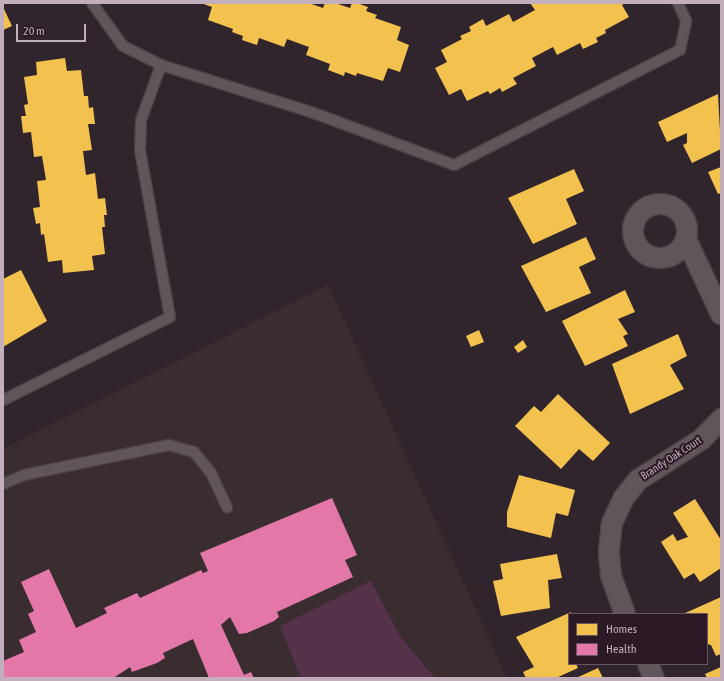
<!DOCTYPE html>
<style>
body{margin:0}
#map{position:relative;width:724px;height:681px;overflow:hidden;background:#31252d;font-family:"Asap Condensed",sans-serif}
div>[style]{position:absolute}
[style*='--x']{left:calc(var(--x)*1px);top:calc(var(--y)*1px);width:calc(var(--w)*1px);rotate:calc(var(--a)*1deg)}
.medical>*{inset:0;background:#3a2d30}
.water>*{inset:0;background:#56324a}
.homes>*{inset:0;background:#f2c14e}
.health>*{inset:0;background:#e377a8}
.roads{filter:drop-shadow(1px 0 #4a4147) drop-shadow(-1px 0 #4a4147) drop-shadow(0 1px #4a4147) drop-shadow(0 -1px #4a4147)}
.lane>*{height:10px;margin:-5px;padding:0 5px;transform-origin:5px;border-radius:5px;background:#5f555b}
.street>*{height:20px;margin:-10px;padding:0 10px;transform-origin:10px;border-radius:10px;background:#5f555b}
.street>.ring{margin:-10px;padding:0;box-sizing:content-box;background:none;border:20px solid #5f555b;border-radius:50%}
span{translate:-50% -50%;white-space:nowrap;text-align:center;line-height:1.15;-webkit-text-stroke:4px #2b1925;paint-order:stroke}
.street-label{font-size:11px;color:#c3aebc}
.frame{position:absolute;inset:0;border:4px solid #c3aebc;pointer-events:none}
.legend{position:absolute;left:568px;top:613px;width:140px;height:52px;box-sizing:border-box;background:#2b1925;border:1px solid #685561;margin:0;padding:5px 7px;list-style:none;font-size:12px;color:#c3aebc}
.legend li{display:flex;align-items:center;gap:8px;height:20px}
.legend b{width:20px;border:1px solid #685561}
.scale{position:absolute;left:16px;top:24px;width:70px;height:18px;box-sizing:border-box;border:2px solid #c3aebc;border-top:0;padding-left:5px;font-size:12px;line-height:14px;white-space:nowrap;color:#c3aebc;-webkit-text-stroke:3px #2b1925;paint-order:stroke}
</style>
<div id="map">
<div class="medical">
<i style="clip-path:polygon(328px 285px,507px 678px,3px 678px,3px 449px)"></i>
</div>
<div class="water">
<i style="clip-path:polygon(371px 581px,399px 635px,435px 678px,301px 678px,280px 626px)"></i>
</div>
<div class="homes">
<i style="clip-path:polygon(201px 3px,309px 3px,323px 8px,325px 3px,335px 3px,350px 8px,352px 3px,357px 3px,368px 7px,366px 11px,377px 15px,375px 18px,401px 27px,397px 40px,409px 45px,400px 72px,388px 68px,383px 81px,357px 73px,356px 76px,345px 72px,344px 76px,328px 70px,330px 64px,306px 55px,309px 47px,287px 39px,284px 47px,259px 38px,257px 45px,242px 40px,243px 36px,232px 32px,233px 29px,208px 20px,212px 7px)"></i>
<i style="clip-path:polygon(530px 3px,625px 3px,622px 5px,629px 17px,605px 30px,606px 33px,596px 38px,598px 42px,583px 49px,580px 43px,557px 55px,553px 47px,532px 58px,536px 66px,513px 78px,517px 84px,502px 92px,500px 88px,490px 94px,488px 91px,467px 101px,461px 89px,449px 95px,435px 68px,447px 62px,441px 50px,462px 39px,460px 36px,471px 31px,469px 27px,483px 19px,486px 26px,509px 14px,513px 22px,535px 10px)"></i>
<i style="clip-path:polygon(3px 7px,12px 26px,3px 30px)"></i>
<i style="clip-path:polygon(65px 58px,67px 71px,81px 70px,84px 96px,88px 96px,89px 108px,93px 107px,95px 124px,88px 124px,92px 150px,83px 151px,86px 175px,95px 173px,98px 199px,105px 198px,107px 215px,104px 215px,105px 227px,102px 227px,105px 254px,92px 256px,94px 270px,63px 273px,62px 260px,48px 262px,44px 234px,41px 235px,40px 223px,36px 224px,33px 208px,40px 207px,37px 181px,46px 180px,42px 156px,34px 157px,31px 132px,23px 133px,21px 116px,26px 116px,24px 105px,28px 104px,24px 77px,37px 75px,36px 62px)"></i>
<i style="clip-path:polygon(718px 94px,721px 149px,692px 163px,683px 145px,687px 143px,687px 133px,667px 142px,658px 122px)"></i>
<i style="clip-path:polygon(721px 167px,721px 193px,718px 194px,708px 172px)"></i>
<i style="clip-path:polygon(574px 169px,584px 191px,566px 199px,577px 224px,533px 244px,508px 198px)"></i>
<i style="clip-path:polygon(586px 237px,596px 259px,579px 267px,591px 293px,546px 312px,521px 266px)"></i>
<i style="clip-path:polygon(21px 270px,47px 321px,3px 347px,3px 279px)"></i>
<i style="clip-path:polygon(625px 290px,635px 312px,618px 319px,628px 334px,623px 336px,628px 346px,585px 366px,562px 321px)"></i>
<i style="clip-path:polygon(479px 330px,484px 342px,471px 347px,466px 336px)"></i>
<i style="clip-path:polygon(678px 334px,687px 356px,670px 365px,684px 389px,630px 414px,612px 364px)"></i>
<i style="clip-path:polygon(523px 340px,527px 347px,518px 353px,514px 347px)"></i>
<i style="clip-path:polygon(558px 394px,610px 443px,593px 461px,579px 449px,561px 469px,515px 426px,534px 406px,541px 412px)"></i>
<i style="clip-path:polygon(519px 475px,575px 490px,568px 516px,556px 513px,551px 538px,507px 527px,507px 512px)"></i>
<i style="clip-path:polygon(695px 499px,721px 540px,721px 568px,700px 582px,694px 573px,684px 579px,661px 542px,673px 534px,677px 541px,688px 537px,673px 513px)"></i>
<i style="clip-path:polygon(557px 554px,562px 578px,548px 580px,550px 608px,501px 616px,493px 581px,503px 579px,500px 564px)"></i>
<i style="clip-path:polygon(721px 597px,721px 654px,716px 656px,711px 645px,707px 644px,707px 614px,683px 614px)"></i>
<i style="clip-path:polygon(571px 612px,569px 664px,576px 664px,578px 668px,556px 678px,526px 678px,523px 672px,534px 667px,516px 637px)"></i>
<i style="clip-path:polygon(721px 667px,721px 678px,707px 678px,705px 674px)"></i>
<i style="clip-path:polygon(598px 668px,603px 678px,576px 678px)"></i>
</div>
<div class="health">
<i style="clip-path:polygon(332px 498px,357px 555px,345px 560px,353px 577px,277px 612px,279px 617px,274px 621px,247px 633px,239px 634px,230px 617px,221px 625px,244px 675px,251px 672px,254px 678px,209px 678px,193px 639px,163px 653px,165px 658px,157px 663px,132px 672px,130px 667px,115px 677px,3px 678px,3px 661px,24px 652px,19px 640px,36px 632px,28px 614px,34px 611px,21px 582px,49px 569px,76px 628px,107px 613px,104px 608px,137px 593px,140px 598px,201px 570px,203px 573px,208px 571px,200px 553px)"></i>
</div>
<div class="roads">
<div class="lane">
<i style="--x:92;--y:3;--w:53;--a:54.2"></i>
<i style="--x:123;--y:46;--w:42;--a:26.6"></i>
<i style="--x:161;--y:65;--w:157;--a:17.4"></i>
<i style="--x:311;--y:112;--w:153;--a:20.3"></i>
<i style="--x:454;--y:165;--w:254;--a:-27"></i>
<i style="--x:680;--y:50;--w:30;--a:-78"></i>
<i style="--x:686;--y:21;--w:20;--a:-114"></i>
<i style="--x:3;--y:400;--w:186;--a:-26.4"></i>
<i style="--x:170;--y:317;--w:170;--a:-100.2"></i>
<i style="--x:140;--y:150;--w:30;--a:-88"></i>
<i style="--x:141;--y:120;--w:59;--a:-70"></i>
<i style="--x:3;--y:484;--w:23;--a:-23"></i>
<i style="--x:24;--y:475;--w:148;--a:-11.7"></i>
<i style="--x:169;--y:445;--w:26;--a:16"></i>
<i style="--x:194;--y:452;--w:27;--a:51"></i>
<i style="--x:211;--y:473;--w:38;--a:65"></i>
</div>
<div class="street">
<i class="ring" style="left:633px;top:204px;width:34px;height:34px"></i>
<i style="--x:686;--y:239;--w:83;--a:65"></i>
<i style="--x:625;--y:614;--w:40;--a:-110.2"></i>
<i style="--x:611;--y:576;--w:25;--a:-95"></i>
<i style="--x:609;--y:551;--w:28;--a:-84"></i>
<i style="--x:612;--y:523;--w:26;--a:-65"></i>
<i style="--x:623;--y:499;--w:24;--a:-52"></i>
<i style="--x:638;--y:480;--w:76;--a:-32.6"></i>
<i style="--x:702;--y:439;--w:28;--a:-46"></i>
<i style="--x:648;--y:664;--w:15;--a:67"></i>
</div>
</div>
<div class="street-label">
<span style="left:671px;top:458px;rotate:-33deg">Brandy Oak Court</span>
</div>
<div class="frame"></div>
<ul class="legend">
<li><b style="height:11px;background:#f2c14e"></b>Homes</li>
<li><b style="height:11px;background:#e377a8"></b>Health</li>
</ul>
<div class="scale">20 m</div>
</div>
